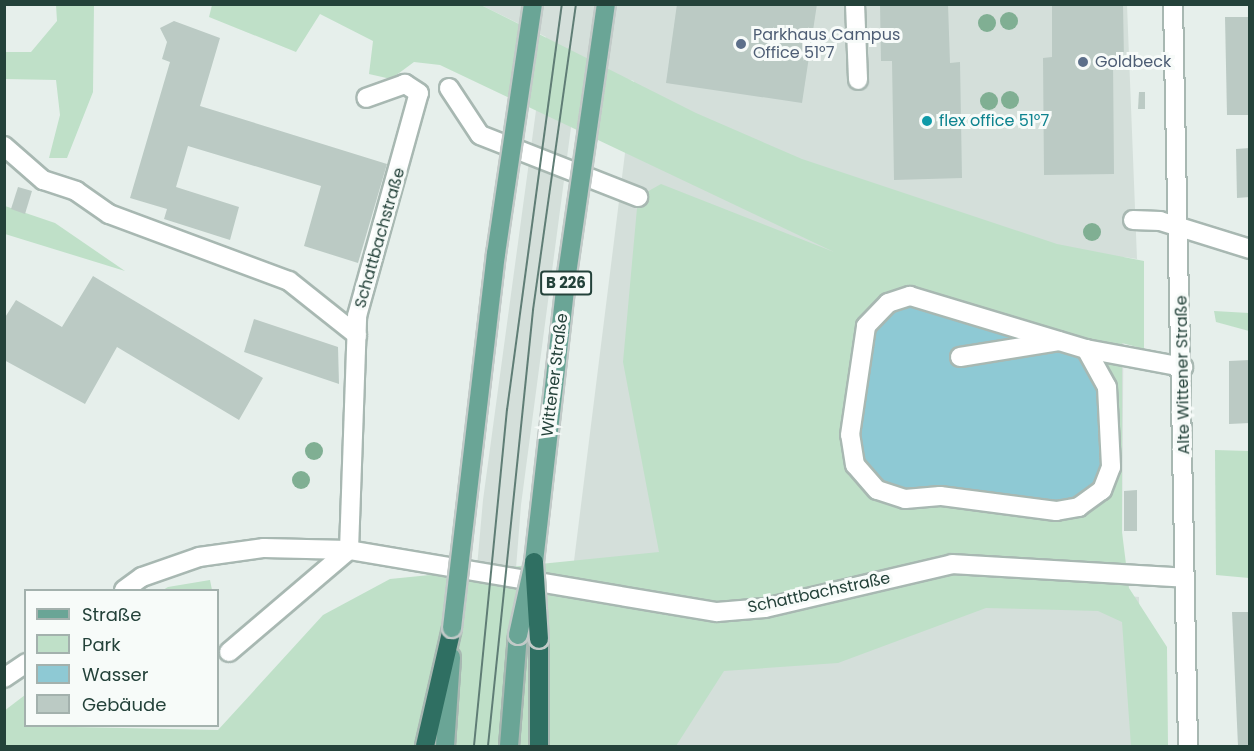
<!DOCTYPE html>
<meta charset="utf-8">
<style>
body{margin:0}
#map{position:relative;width:1254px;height:751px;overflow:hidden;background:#e6efeb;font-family:Poppins,sans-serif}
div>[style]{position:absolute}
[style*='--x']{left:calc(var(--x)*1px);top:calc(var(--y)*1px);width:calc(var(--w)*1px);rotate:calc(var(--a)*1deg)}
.built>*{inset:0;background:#d4dfda}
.green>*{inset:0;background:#bfe0c8}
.water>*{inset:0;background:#8ec9d4}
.building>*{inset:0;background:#bbcac4}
.roads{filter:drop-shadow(2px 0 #a8b8b2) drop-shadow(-2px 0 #a8b8b2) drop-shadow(0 2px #a8b8b2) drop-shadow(0 -2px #a8b8b2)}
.minor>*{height:18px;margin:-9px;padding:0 9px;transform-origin:9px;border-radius:9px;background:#fff}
.major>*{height:18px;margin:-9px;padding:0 9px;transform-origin:9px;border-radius:9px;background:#6aa596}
.highway>*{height:18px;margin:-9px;padding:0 9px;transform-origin:9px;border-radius:9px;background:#2f6f62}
.tram>*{height:1.5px;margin:-0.75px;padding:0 0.75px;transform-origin:0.75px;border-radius:0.75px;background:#5f7d75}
.bridges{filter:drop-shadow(2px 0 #c2cac8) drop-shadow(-2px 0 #c2cac8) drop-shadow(0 2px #c2cac8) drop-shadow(0 -2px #c2cac8)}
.major-bridge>*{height:18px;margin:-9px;padding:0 9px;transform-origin:9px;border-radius:9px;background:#6aa596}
.highway-bridge>*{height:18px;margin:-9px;padding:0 9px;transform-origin:9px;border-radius:9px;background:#2f6f62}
.trees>*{width:18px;height:18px;margin:-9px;border-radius:50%;background:#80af93}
.dots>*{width:16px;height:16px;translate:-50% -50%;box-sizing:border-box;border:3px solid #f7fbf9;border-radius:50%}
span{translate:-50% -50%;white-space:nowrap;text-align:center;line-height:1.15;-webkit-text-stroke:6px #f7fbf9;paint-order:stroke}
.shield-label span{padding:2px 4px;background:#f7fbf9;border:2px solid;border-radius:4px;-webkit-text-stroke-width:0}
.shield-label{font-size:15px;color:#24423a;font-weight:700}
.service-label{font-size:16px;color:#4e5e75}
.left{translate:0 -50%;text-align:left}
.culture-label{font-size:16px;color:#0d838f}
.street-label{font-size:16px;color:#24423a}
.frame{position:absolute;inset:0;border:6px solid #24423a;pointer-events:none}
.legend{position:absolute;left:24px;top:589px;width:195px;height:138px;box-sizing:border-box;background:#f7fbf9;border:2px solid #a3b1ad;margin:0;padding:8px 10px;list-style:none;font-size:18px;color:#24423a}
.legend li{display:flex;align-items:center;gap:12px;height:30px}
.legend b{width:30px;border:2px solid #a3b1ad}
</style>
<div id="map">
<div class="built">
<i style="clip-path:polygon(481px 5px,1127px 5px,1137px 259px,1124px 257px,1122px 552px,979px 581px,1139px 597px,1142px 746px,629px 746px,574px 561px,634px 81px,579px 67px,521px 505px,502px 746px,461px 746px,483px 500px,546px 37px)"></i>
</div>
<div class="green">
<i style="clip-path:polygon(56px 5px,94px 5px,93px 92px,67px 158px,49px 158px,60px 115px,56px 80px,5px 79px,4px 52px,31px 52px,57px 21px)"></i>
<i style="clip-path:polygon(212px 5px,481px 5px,696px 113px,802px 159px,1057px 244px,1144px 261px,1144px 349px,1122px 343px,1122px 532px,1129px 588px,1167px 647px,1168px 746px,1131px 746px,1122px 622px,1098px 611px,986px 608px,838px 663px,724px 671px,676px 746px,5px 746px,4px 711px,25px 695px,26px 726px,218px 730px,323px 615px,390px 579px,659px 552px,623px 362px,638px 197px,661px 184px,834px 252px,440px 65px,414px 62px,391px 79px,369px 74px,373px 41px,320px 14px,296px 52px,209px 17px)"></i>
<i style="clip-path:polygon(5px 206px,55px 223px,125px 271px,5px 234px)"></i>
<i style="clip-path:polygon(1214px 311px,1249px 313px,1249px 331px,1216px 322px)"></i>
<i style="clip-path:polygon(1215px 450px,1249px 451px,1249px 578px,1216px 575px)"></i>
<i style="clip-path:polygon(210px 580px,212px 590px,163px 590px,168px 587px)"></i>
</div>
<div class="water">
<i style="clip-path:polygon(922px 304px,1081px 355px,1098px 389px,1103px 460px,1096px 484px,1073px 501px,1055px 505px,905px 492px,881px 485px,861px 464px,858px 439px,874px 328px,889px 313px)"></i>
</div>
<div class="building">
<i style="clip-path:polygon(677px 4px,817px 4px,802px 103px,666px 83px)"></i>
<i style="clip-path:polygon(880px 4px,948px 4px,950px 63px,960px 62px,962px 178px,894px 180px,892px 61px,881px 61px)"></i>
<i style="clip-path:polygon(1052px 4px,1123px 4px,1124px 60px,1113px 60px,1114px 174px,1044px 175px,1043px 58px,1052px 57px)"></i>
<i style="clip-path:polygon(1225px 17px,1250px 17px,1250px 115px,1227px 115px)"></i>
<i style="clip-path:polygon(174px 21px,220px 38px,200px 106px,387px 164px,358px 263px,304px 246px,321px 186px,188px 146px,176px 187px,239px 207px,230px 240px,164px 219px,167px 209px,130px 198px,170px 62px,162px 59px,167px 42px,160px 28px)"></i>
<i style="clip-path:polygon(1139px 92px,1145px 92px,1145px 109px,1138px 109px)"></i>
<i style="clip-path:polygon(1250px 148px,1250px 197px,1237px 198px,1236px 149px)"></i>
<i style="clip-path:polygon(18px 187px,32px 191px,25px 214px,11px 209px)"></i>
<i style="clip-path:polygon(93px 276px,263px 378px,239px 420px,117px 347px,85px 404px,4px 360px,4px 319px,16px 300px,62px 327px)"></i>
<i style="clip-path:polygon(254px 319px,338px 347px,339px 384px,244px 352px)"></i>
<i style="clip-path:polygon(1250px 360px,1250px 423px,1229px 424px,1229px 361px)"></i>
<i style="clip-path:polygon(1137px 490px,1137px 531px,1124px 531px,1124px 491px)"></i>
<i style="clip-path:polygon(1232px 612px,1250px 612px,1250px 746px,1238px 746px)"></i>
</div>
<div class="roads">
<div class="minor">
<i style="--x:855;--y:4;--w:76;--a:87.7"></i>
<i style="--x:1173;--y:4;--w:742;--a:88.84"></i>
<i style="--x:449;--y:88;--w:56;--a:56.6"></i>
<i style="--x:480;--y:135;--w:170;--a:21.4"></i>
<i style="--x:4;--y:146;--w:52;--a:41.1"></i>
<i style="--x:43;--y:180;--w:35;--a:18"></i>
<i style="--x:76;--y:191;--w:40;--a:34.9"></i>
<i style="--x:109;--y:214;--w:192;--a:20.4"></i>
<i style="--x:289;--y:281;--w:87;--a:38.5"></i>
<i style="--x:1133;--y:220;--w:27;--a:2"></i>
<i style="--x:1160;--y:221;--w:94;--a:17.3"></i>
<i style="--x:1086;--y:349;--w:43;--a:61.1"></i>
<i style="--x:1107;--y:387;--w:80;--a:87.1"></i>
<i style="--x:1111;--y:467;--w:25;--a:111"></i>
<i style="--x:1102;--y:490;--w:29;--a:144"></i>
<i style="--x:1079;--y:507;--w:23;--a:170"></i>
<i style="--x:1056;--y:511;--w:117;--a:-172.6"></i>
<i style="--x:940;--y:496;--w:35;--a:175"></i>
<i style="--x:905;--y:499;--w:29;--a:-162"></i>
<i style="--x:877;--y:490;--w:33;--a:-131"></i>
<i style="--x:855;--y:465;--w:30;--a:-99"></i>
<i style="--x:850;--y:435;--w:110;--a:-81.6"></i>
<i style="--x:866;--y:326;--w:32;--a:-46"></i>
<i style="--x:888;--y:303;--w:23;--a:-18"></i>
<i style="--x:910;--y:296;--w:184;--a:16.8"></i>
<i style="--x:1086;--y:349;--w:99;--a:10.5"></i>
<i style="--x:960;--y:357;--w:100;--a:-9.2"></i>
<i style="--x:349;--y:550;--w:234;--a:-88"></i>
<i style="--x:357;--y:316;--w:231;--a:-74.5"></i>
<i style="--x:419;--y:93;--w:17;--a:-147"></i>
<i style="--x:405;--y:84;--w:41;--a:160.3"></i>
<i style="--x:124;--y:590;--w:22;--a:-36"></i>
<i style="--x:142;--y:577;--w:60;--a:-19.3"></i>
<i style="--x:199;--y:557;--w:66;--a:-7.9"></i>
<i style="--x:264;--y:548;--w:85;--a:1.3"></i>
<i style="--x:349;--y:550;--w:373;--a:9.6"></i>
<i style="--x:717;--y:612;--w:48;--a:-4.8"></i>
<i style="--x:765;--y:608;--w:192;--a:-13.2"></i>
<i style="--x:952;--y:564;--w:233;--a:3.4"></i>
<i style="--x:229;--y:652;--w:157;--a:-40.4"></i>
<i style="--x:4;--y:678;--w:27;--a:-34"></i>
</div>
<div class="major">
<i style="--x:445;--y:746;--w:89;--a:-86.1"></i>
<i style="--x:509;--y:746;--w:111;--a:-85.4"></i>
</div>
<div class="highway">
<i style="--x:425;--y:746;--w:121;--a:-77.1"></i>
<i style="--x:539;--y:746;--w:107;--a:-90"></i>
</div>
</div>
<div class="tram">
<i style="--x:474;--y:746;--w:338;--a:-84.4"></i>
<i style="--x:507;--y:410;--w:410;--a:-82.3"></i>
<i style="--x:488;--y:746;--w:438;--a:-84.1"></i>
<i style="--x:533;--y:310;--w:309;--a:-82"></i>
</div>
<div class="bridges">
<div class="major-bridge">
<i style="--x:452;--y:628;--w:377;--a:-83.3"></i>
<i style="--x:496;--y:254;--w:253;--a:-81.6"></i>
<i style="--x:518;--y:635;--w:75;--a:-77.6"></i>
<i style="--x:534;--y:562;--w:283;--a:-83.5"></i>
<i style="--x:566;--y:281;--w:280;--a:-81.8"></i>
</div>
<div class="highway-bridge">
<i style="--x:534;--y:562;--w:77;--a:86.3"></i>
</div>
</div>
<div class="trees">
<i style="left:1009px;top:21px"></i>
<i style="left:987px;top:23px"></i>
<i style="left:1010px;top:100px"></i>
<i style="left:989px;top:101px"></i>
<i style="left:1092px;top:232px"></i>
<i style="left:314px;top:451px"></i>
<i style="left:301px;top:480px"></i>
</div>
<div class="dots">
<i style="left:741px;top:44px;background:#5c6f8a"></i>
<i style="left:1083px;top:62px;background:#5c6f8a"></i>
<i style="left:927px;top:121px;background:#0f9aa8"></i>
</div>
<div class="shield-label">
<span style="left:566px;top:283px">B 226</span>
</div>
<div class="service-label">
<span class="left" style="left:753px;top:44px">Parkhaus Campus<br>Office 51°7</span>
<span class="left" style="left:1095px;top:62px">Goldbeck</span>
</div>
<div class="culture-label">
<span class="left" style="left:939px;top:121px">flex office 51°7</span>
</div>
<div class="street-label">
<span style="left:380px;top:238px;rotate:-74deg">Schattbachstraße</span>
<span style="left:555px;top:375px;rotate:-83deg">Wittener Straße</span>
<span style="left:1183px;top:375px;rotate:-91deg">Alte Wittener Straße</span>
<span style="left:819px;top:593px;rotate:-12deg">Schattbachstraße</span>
</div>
<div class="frame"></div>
<ul class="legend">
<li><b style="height:8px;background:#6aa596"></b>Straße</li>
<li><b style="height:16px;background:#bfe0c8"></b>Park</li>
<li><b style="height:16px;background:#8ec9d4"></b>Wasser</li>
<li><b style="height:16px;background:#bbcac4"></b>Gebäude</li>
</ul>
</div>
